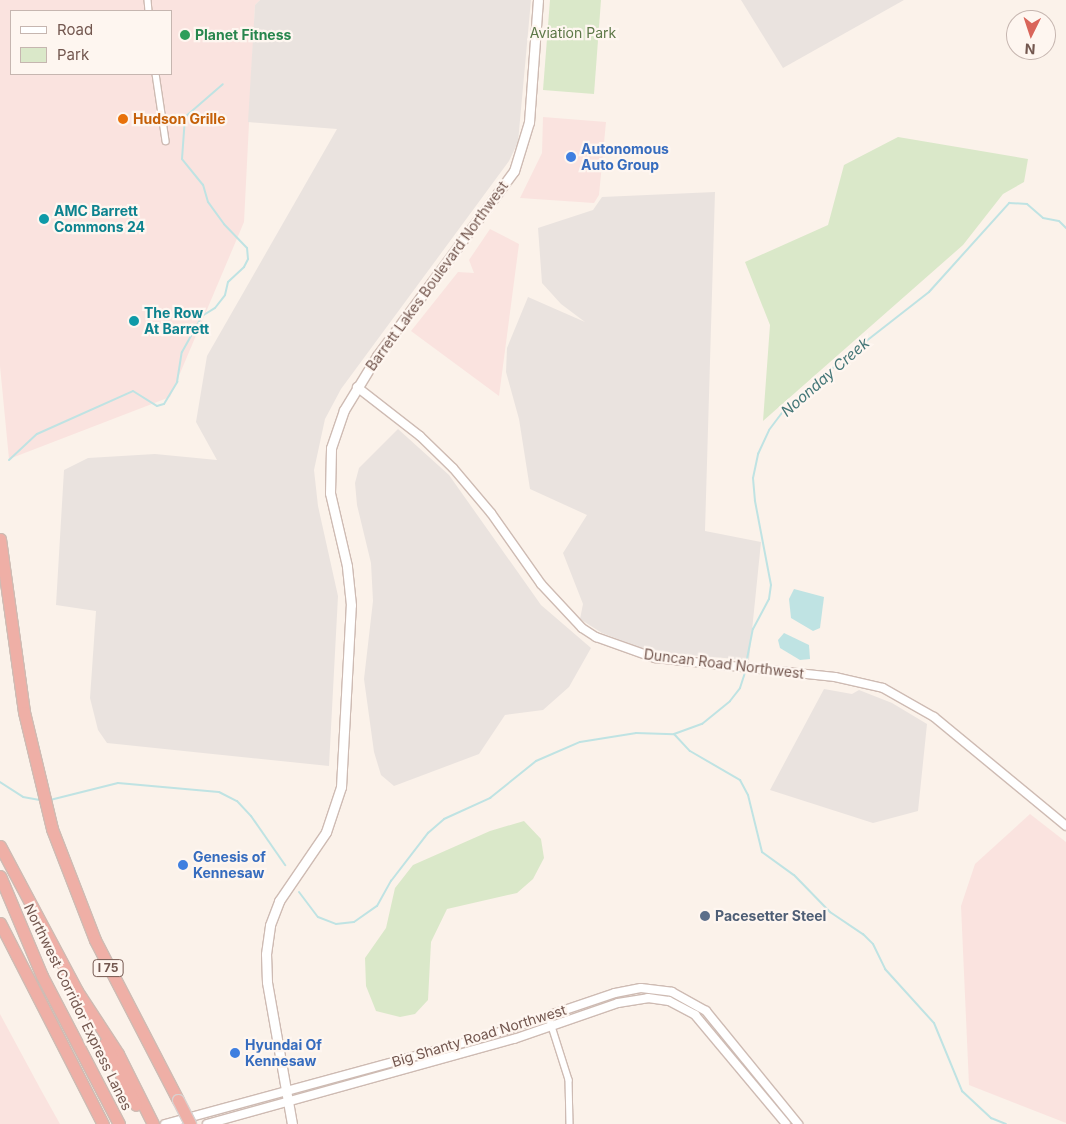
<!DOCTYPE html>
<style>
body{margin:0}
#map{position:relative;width:1066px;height:1124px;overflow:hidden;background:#fbf2ea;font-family:Inter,sans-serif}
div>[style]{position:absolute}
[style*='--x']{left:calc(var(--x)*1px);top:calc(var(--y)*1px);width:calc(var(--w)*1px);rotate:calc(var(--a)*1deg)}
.commercial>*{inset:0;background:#fae3df}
.industrial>*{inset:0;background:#eae3df}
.green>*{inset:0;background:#dae8c9}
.water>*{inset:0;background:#bfe3e3}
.stream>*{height:2px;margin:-1px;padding:0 1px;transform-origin:1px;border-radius:1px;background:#bfe3e3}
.roads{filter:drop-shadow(1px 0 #cebbb3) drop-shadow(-1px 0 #cebbb3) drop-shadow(0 1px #cebbb3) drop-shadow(0 -1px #cebbb3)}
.minor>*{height:5.5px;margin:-2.75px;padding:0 2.75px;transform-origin:2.75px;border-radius:2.75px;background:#fff}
.tertiary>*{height:8px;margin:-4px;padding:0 4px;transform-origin:4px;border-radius:4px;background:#fff}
.secondary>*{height:9px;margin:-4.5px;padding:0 4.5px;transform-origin:4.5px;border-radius:4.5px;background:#fff}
.motorway>*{height:11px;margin:-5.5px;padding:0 5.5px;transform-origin:5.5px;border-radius:5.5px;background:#efafa6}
.bridges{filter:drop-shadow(1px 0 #d8d0ce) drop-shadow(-1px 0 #d8d0ce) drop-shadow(0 1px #d8d0ce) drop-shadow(0 -1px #d8d0ce)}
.motorway-bridge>*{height:11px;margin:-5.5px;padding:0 5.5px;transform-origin:5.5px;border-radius:5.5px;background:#efafa6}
.dots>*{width:14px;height:14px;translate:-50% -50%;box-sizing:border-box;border:2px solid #fef6f0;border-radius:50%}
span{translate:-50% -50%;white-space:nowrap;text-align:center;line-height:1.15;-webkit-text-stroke:4.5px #fef6f0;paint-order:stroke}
.shield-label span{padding:1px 4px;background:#fef6f0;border:1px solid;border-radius:4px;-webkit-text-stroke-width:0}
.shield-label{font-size:12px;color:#73574f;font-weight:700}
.park-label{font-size:14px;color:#5d7848}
.leisure-label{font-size:14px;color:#27864d;font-weight:700}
.left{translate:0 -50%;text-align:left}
.food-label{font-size:14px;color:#c56008;font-weight:700}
.shop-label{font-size:14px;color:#366cbe;font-weight:700}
.culture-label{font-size:14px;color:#0d838f;font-weight:700}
.street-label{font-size:14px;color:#73574f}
.service-label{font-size:14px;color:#4e5e75;font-weight:700}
.water-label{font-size:15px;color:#447677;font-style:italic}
.legend{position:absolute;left:10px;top:10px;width:162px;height:65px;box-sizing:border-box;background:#fef6f0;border:1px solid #c6b6b0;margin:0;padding:6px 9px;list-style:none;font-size:15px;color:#73574f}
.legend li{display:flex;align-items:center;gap:10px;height:25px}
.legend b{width:25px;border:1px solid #c6b6b0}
.north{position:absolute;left:1006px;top:10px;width:50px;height:50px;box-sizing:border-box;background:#fef6f0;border:1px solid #c6b6b0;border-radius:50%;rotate:184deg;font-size:14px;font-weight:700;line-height:20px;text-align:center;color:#73574f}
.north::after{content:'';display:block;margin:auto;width:18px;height:22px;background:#d9655a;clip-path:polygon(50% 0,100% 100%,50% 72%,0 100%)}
</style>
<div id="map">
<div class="commercial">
<i style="clip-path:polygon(evenodd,0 0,260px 0,255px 5px,244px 222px,170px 397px,9px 459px,0 366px,0 0,11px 11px,171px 11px,171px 74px,11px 74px,11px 11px)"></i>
<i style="clip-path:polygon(543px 117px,606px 122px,599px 195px,594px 203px,520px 198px,542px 153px)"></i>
<i style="clip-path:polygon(490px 229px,519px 244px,499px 396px,411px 331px,458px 272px,474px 273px,469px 260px)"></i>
<i style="clip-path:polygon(1030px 814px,1066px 842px,1066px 1123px,969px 1085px,961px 906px,975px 864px)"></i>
<i style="clip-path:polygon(0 1014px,41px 1090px,60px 1124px,0 1124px)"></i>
</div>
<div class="industrial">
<i style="clip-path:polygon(260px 0,531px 0,518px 142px,509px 161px,341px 389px,325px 419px,314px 470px,318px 506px,338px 596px,329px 766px,107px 743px,98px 730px,90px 698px,96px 611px,56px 605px,64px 470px,88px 458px,155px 454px,217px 460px,196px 422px,207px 356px,337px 129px,248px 122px,255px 5px)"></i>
<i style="clip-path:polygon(741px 0,904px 0,783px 68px)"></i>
<i style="clip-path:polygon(715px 192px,705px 531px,761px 542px,749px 660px,651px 652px,602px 633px,580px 619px,583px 604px,563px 553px,587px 515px,530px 489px,519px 419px,506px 372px,507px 348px,528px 297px,585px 322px,561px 304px,542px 283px,538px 228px,593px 210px,602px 197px)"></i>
<i style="clip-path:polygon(398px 429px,449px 475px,541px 605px,591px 648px,569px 687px,543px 710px,505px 715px,479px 754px,394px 786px,381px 775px,374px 752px,364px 679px,373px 601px,371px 563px,357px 505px,355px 483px,359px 468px)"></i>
<i style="clip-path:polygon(824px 689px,852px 694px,859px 690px,892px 703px,927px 724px,918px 811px,873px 823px,770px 790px)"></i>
</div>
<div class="green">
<i style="clip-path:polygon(550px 0,601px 0,594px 94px,543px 90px)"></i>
<i style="clip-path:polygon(898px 137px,1028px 159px,1024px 182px,1003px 194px,963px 245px,763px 421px,770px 325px,745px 262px,828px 225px,844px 165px)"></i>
<i style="clip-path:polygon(524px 821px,541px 839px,544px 858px,533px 879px,517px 893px,447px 909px,431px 942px,428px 1000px,415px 1014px,400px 1017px,376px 1011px,366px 986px,365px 958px,386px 928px,395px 888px,413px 865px,490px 831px)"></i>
</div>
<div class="water">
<i style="clip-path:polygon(794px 589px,824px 597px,820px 628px,813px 631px,791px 618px,789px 599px)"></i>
<i style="clip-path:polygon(784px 633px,809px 645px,810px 659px,800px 660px,780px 648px,778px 640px)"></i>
</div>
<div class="stream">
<i style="--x:9;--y:460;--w:38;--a:-43"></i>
<i style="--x:37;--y:434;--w:105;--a:-24.1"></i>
<i style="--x:133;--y:391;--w:28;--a:32"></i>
<i style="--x:157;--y:406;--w:7;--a:-16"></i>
<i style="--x:164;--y:404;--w:26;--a:-59"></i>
<i style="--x:177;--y:382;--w:30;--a:-81"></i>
<i style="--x:182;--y:352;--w:41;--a:-60.9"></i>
<i style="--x:202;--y:316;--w:15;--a:-32"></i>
<i style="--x:215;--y:308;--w:16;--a:-52"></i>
<i style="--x:225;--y:295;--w:13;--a:-77"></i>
<i style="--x:228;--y:282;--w:22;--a:-43"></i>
<i style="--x:244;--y:267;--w:9;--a:-63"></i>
<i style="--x:248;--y:259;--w:11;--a:-95"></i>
<i style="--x:247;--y:248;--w:33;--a:-134"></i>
<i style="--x:224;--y:224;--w:27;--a:-126"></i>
<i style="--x:208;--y:202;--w:18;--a:-106"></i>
<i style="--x:203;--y:185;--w:33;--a:-129"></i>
<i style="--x:182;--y:159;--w:42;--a:-85.9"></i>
<i style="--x:185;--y:117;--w:50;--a:-41"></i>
<i style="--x:746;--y:664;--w:36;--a:-79"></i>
<i style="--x:753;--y:629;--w:34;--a:-62"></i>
<i style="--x:769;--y:599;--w:14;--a:-82"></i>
<i style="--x:771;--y:585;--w:86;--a:-100.8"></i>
<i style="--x:755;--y:501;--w:23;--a:-95"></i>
<i style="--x:753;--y:478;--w:25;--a:-78"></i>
<i style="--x:758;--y:454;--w:26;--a:-65"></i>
<i style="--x:769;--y:430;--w:26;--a:-53"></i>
<i style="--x:785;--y:409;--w:75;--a:-40.7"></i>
<i style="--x:842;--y:360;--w:110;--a:-38"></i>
<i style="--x:929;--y:292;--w:120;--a:-48"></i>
<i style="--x:1009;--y:203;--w:18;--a:3"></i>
<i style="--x:1027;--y:204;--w:21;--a:41"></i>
<i style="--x:1043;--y:218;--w:16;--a:11"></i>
<i style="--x:1059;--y:221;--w:10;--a:45"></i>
<i style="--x:674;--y:734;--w:23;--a:47"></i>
<i style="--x:690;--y:751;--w:58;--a:30.1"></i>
<i style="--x:740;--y:780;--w:17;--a:62"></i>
<i style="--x:748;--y:795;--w:59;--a:76.2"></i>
<i style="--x:762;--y:852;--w:39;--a:36"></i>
<i style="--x:794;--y:875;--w:52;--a:45.8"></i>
<i style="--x:830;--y:912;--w:40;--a:34"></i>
<i style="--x:863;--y:934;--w:14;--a:45"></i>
<i style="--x:873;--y:944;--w:28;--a:64"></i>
<i style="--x:885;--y:969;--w:73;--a:47.8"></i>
<i style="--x:934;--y:1023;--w:74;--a:67.6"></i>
<i style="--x:962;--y:1091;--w:40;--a:43"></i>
<i style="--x:991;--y:1118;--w:16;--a:22"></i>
<i style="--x:0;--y:782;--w:27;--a:33"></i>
<i style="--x:23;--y:797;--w:17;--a:10"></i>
<i style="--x:50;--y:800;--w:70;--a:-14"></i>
<i style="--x:118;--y:783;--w:101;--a:5.1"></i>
<i style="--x:219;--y:792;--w:20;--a:27"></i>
<i style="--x:237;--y:801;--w:21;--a:47"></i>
<i style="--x:251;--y:816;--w:60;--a:55.2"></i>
<i style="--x:299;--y:892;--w:31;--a:53"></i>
<i style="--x:318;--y:917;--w:19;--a:21"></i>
<i style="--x:336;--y:924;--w:18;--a:-6"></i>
<i style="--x:354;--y:922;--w:28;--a:-35"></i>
<i style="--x:377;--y:906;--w:29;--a:-61"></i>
<i style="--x:391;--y:881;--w:61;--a:-52.4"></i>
<i style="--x:428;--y:833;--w:21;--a:-41"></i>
<i style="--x:444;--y:819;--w:51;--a:-24.5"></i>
<i style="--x:490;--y:798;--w:59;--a:-38.8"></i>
<i style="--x:536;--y:761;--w:48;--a:-23.4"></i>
<i style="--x:580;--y:742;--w:57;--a:-9.1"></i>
<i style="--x:636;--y:733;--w:38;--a:2"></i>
<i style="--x:674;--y:734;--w:30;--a:-20"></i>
<i style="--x:702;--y:724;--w:36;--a:-39"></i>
<i style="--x:730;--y:701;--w:16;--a:-52"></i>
<i style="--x:740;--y:688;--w:16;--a:-72"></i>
</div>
<div class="roads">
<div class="minor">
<i style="--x:148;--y:0;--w:11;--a:85"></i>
<i style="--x:156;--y:74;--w:68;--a:81.5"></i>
<i style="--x:549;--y:1017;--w:66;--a:72.4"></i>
<i style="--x:569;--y:1080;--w:44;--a:88.7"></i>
</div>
<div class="tertiary">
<i style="--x:357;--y:387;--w:80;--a:37.9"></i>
<i style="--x:420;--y:436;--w:46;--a:44.1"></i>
<i style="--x:453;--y:468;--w:59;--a:49.8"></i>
<i style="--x:491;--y:513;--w:87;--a:54.8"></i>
<i style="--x:541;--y:584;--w:60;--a:47"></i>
<i style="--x:582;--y:628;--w:17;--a:33"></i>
<i style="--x:596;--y:637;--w:63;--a:19.6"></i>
<i style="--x:655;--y:658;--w:181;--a:6"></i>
<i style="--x:835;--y:677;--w:49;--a:12.9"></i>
<i style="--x:883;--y:688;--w:59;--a:29.6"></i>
<i style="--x:934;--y:717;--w:171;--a:39.5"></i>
<i style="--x:165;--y:1124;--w:328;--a:-15.2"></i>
<i style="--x:482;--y:1038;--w:140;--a:-18.7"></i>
<i style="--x:615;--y:993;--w:26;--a:-11"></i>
<i style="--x:641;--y:988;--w:31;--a:7"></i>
<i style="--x:672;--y:992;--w:39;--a:29"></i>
<i style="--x:706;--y:1011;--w:146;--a:50.8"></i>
<i style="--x:207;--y:1124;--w:319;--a:-15.5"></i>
<i style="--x:514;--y:1039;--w:110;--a:-19.1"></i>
<i style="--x:618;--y:1003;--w:30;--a:-9"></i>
<i style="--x:648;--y:998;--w:21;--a:8"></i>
<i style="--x:669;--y:1001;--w:30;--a:28"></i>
<i style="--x:695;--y:1015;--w:142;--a:50.1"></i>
</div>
<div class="secondary">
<i style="--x:292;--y:1124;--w:144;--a:-100"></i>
<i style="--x:267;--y:982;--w:28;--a:-92"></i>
<i style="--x:266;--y:954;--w:29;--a:-82"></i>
<i style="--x:270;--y:925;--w:26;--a:-69"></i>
<i style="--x:279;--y:901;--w:83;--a:-55.7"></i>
<i style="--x:326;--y:832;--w:47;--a:-71.6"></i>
<i style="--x:341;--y:787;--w:182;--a:-86.9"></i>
<i style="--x:351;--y:605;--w:39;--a:-96"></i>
<i style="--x:347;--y:566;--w:75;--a:-103.1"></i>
<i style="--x:330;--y:493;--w:45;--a:-88.7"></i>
<i style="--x:331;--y:448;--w:40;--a:-71.1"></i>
<i style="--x:344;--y:410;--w:63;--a:-58.6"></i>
<i style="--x:377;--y:356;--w:230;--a:-53.5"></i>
<i style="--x:514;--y:171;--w:51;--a:-73"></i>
<i style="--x:529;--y:122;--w:122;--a:-85.8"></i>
</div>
<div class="motorway">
<i style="--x:0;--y:539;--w:175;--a:82.1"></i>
<i style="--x:24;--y:712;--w:120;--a:76.5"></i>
<i style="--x:52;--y:829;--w:119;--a:68.8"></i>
<i style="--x:95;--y:940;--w:180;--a:62.6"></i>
<i style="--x:0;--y:846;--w:164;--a:62"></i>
<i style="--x:77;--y:991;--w:75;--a:56.9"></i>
<i style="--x:118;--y:1054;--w:78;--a:63.4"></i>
<i style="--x:0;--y:876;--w:108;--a:67.2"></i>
<i style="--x:42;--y:976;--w:167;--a:62.5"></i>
<i style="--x:0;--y:923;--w:226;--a:62.9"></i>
<i style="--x:105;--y:1043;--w:69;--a:63.4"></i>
</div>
</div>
<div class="bridges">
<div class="motorway-bridge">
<i style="--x:178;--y:1100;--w:27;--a:63"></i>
</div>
</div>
<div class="dots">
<i style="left:185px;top:35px;background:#2e9e5b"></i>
<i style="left:123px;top:119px;background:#e8710a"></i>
<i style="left:571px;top:157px;background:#3f7fe0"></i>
<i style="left:44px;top:219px;background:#0f9aa8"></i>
<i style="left:134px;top:321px;background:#0f9aa8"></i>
<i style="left:183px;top:865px;background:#3f7fe0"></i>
<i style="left:705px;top:916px;background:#5c6f8a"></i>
<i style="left:235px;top:1053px;background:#3f7fe0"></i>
</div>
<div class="shield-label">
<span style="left:108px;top:968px">I 75</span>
</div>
<div class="park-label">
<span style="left:573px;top:33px">Aviation Park</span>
</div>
<div class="leisure-label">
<span class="left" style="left:195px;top:35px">Planet Fitness</span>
</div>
<div class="food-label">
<span class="left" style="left:133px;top:119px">Hudson Grille</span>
</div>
<div class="shop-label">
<span class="left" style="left:581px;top:157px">Autonomous<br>Auto Group</span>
<span class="left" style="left:193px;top:865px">Genesis of<br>Kennesaw</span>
<span class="left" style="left:245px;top:1053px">Hyundai Of<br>Kennesaw</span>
</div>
<div class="culture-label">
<span class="left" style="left:54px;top:219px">AMC Barrett<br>Commons 24</span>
<span class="left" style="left:144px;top:321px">The Row<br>At Barrett</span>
</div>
<div class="street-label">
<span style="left:437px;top:276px;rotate:-54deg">Barrett Lakes Boulevard Northwest</span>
<span style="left:724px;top:664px;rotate:7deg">Duncan Road Northwest</span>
<span style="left:78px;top:1007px;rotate:64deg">Northwest Corridor Express Lanes</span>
<span style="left:479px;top:1036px;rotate:-17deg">Big Shanty Road Northwest</span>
</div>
<div class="service-label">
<span class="left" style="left:715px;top:916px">Pacesetter Steel</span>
</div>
<div class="water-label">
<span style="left:825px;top:377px;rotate:-41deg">Noonday Creek</span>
</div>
<ul class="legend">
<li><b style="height:6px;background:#fff"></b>Road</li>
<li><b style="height:14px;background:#dae8c9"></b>Park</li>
</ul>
<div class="north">N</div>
</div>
